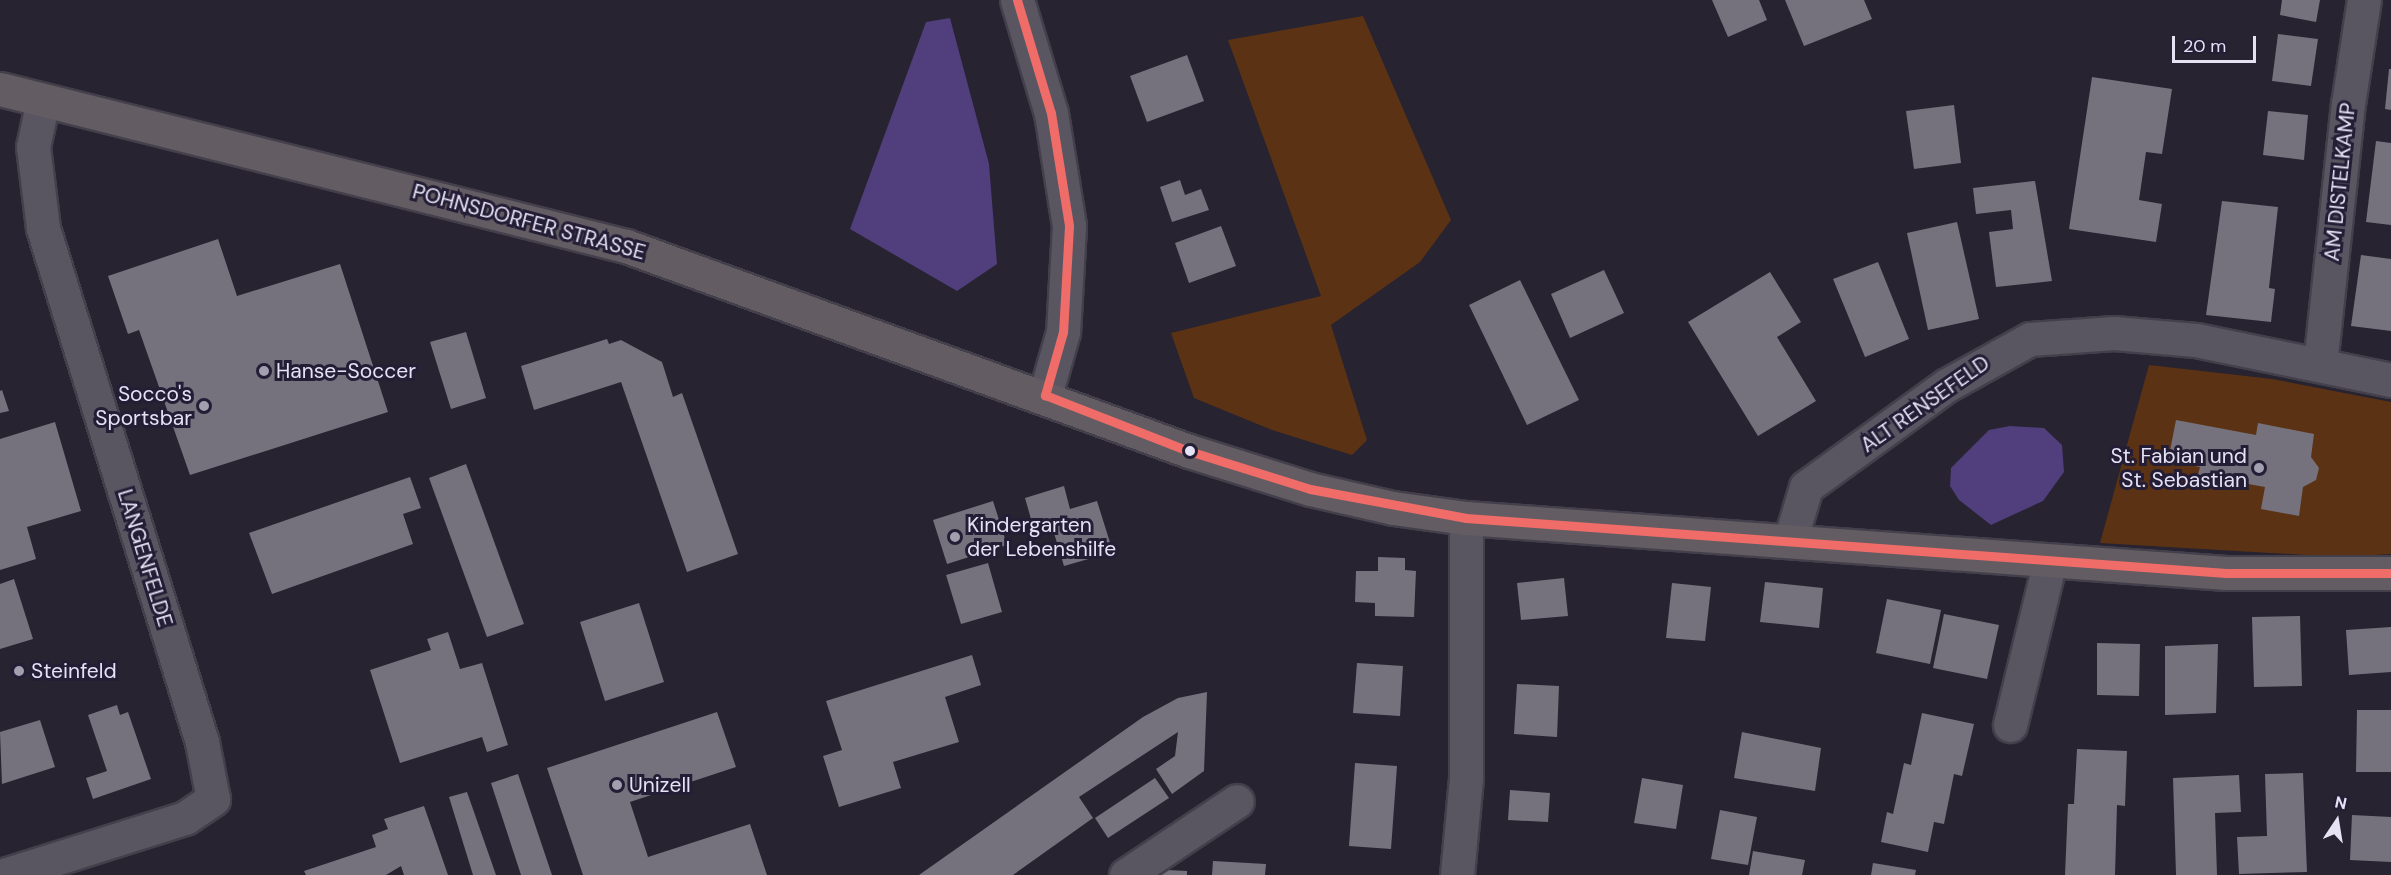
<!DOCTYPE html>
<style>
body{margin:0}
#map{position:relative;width:2391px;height:875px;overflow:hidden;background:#272330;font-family:"DM Sans",sans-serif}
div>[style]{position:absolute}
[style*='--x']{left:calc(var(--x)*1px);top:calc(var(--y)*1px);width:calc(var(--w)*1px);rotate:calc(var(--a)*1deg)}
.green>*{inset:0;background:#5b3314}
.water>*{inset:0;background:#513e7c}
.building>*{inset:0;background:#75727e}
.roads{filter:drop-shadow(2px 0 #43404c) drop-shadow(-2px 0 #43404c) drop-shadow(0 2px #43404c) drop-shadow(0 -2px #43404c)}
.minor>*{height:33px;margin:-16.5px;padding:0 16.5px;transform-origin:16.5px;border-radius:16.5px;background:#595661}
.major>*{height:33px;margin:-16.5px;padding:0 16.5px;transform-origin:16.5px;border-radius:16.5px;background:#635c62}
.bus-1>*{height:9px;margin:-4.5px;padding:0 4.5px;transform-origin:4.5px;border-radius:4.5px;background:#ef6c68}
.dots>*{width:16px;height:16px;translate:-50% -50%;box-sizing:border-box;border:3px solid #241d36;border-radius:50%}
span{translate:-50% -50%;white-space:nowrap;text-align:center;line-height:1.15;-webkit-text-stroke:6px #241d36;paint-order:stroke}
.street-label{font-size:21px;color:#e5e2f3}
.poi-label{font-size:21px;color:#e5e2f3}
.left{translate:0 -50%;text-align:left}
.right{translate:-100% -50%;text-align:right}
.north{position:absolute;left:2307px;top:791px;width:60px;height:60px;-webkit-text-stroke:4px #241d36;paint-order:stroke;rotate:12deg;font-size:16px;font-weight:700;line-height:24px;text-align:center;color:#e5e2f3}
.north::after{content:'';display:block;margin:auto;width:21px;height:27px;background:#e5e2f3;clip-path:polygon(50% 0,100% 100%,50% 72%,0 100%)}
.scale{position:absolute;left:2172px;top:36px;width:84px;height:27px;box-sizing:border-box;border:3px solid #e5e2f3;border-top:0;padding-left:8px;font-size:18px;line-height:21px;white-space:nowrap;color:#e5e2f3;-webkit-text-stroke:4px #241d36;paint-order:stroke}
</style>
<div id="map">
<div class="green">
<i style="clip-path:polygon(1363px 16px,1451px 220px,1420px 262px,1331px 325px,1367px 440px,1352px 455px,1272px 430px,1194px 398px,1171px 333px,1321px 296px,1228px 40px)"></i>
<i style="clip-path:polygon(2149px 365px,2272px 379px,2391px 402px,2391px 554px,2342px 557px,2100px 543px)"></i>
</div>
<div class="water">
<i style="clip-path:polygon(950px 18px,989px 164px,997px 264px,957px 291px,850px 229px,926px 22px)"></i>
<i style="clip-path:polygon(2010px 426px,2044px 428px,2062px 445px,2064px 472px,2043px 501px,1991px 525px,1959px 500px,1950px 486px,1951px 468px,1989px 430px)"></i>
</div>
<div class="building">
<i style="clip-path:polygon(1712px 0,1759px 0,1767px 20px,1728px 37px)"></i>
<i style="clip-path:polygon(1785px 0,1864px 0,1872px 19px,1804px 46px)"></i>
<i style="clip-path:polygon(2282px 0,2320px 0,2316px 22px,2280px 15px)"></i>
<i style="clip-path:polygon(2278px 34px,2318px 39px,2311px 86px,2272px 81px)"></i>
<i style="clip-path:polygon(1187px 55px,1204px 101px,1147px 122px,1130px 76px)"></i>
<i style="clip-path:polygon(2389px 69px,2391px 69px,2391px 110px,2385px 109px)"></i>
<i style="clip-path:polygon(2092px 77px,2172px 89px,2162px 154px,2146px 152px,2139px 200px,2162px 204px,2156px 242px,2069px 229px)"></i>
<i style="clip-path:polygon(1954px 105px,1961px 163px,1914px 169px,1906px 111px)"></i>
<i style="clip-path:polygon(2268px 111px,2308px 115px,2304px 160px,2263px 155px)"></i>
<i style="clip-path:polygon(2376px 141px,2391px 143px,2391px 225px,2366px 222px)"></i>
<i style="clip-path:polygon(1180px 180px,1185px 195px,1201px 189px,1209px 210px,1172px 222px,1160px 187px)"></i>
<i style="clip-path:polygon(2035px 181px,2052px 281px,1996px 287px,1989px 232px,2013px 229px,2011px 210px,1976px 214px,1973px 188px)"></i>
<i style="clip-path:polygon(2222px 201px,2278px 207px,2269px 288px,2275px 289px,2271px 322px,2206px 315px)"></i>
<i style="clip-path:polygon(1957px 222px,1979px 319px,1928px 330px,1907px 233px)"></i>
<i style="clip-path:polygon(1221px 226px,1236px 266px,1189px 283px,1175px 243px)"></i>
<i style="clip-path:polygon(218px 239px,237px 296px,340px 264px,388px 412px,190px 475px,139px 330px,128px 334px,108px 276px)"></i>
<i style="clip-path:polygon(2361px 255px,2391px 259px,2391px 331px,2351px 326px)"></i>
<i style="clip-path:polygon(1878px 262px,1909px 339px,1865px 357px,1833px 279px)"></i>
<i style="clip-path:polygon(1604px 270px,1624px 313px,1570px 338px,1551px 294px)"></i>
<i style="clip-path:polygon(1770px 272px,1801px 322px,1777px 337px,1816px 401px,1758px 436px,1688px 322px)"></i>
<i style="clip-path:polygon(1520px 280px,1579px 400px,1527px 425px,1469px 305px)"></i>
<i style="clip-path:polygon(466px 332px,486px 398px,451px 409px,430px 342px)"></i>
<i style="clip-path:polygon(607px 339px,609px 344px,621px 340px,662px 362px,673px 397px,682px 393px,738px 554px,687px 572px,621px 382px,534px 410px,521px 366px)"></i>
<i style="clip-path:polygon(2px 390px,9px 411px,0 413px,0 391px)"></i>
<i style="clip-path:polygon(2176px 420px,2256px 435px,2258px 423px,2314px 434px,2311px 457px,2319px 468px,2316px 480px,2303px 487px,2299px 516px,2261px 509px,2265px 487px,2198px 475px,2200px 467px,2168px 461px)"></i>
<i style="clip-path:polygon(55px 422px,81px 511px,27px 527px,36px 559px,0 570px,0 439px)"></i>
<i style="clip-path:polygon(466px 464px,524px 624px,487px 637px,429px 478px)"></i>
<i style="clip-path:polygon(410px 477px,421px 508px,403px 514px,413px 544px,272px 594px,249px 533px)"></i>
<i style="clip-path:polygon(1064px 486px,1070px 509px,1097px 501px,1113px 552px,1064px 566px,1050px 520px,1031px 519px,1025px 498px)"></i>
<i style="clip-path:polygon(993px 501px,1007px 545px,947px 564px,933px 520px)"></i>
<i style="clip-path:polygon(1378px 557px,1405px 558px,1405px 570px,1416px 571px,1414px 617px,1375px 616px,1375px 603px,1355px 602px,1356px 571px,1378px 571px)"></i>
<i style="clip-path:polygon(988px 563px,1002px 612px,961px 624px,946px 575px)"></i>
<i style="clip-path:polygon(1564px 578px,1568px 616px,1521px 620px,1517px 583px)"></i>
<i style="clip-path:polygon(14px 579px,33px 639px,0 649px,0 584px)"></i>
<i style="clip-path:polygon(1765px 582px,1823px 588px,1819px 628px,1760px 622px)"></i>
<i style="clip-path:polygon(1672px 583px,1711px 587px,1705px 641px,1666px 638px)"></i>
<i style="clip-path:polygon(1887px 599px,1941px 610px,1930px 664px,1876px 653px)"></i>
<i style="clip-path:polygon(639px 603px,664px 682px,605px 701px,580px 622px)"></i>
<i style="clip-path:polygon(1944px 614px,1999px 625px,1987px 679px,1933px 668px)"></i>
<i style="clip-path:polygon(2300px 616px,2302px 686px,2254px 687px,2252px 617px)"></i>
<i style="clip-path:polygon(2391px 627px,2391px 672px,2349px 675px,2346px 630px)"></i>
<i style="clip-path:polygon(448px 632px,460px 669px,482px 663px,508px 745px,487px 752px,482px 737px,400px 763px,370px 670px,431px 650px,427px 639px)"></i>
<i style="clip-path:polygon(2097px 643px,2140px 644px,2139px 696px,2097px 695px)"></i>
<i style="clip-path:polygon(2218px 644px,2216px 713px,2165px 715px,2165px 646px)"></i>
<i style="clip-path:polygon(972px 655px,981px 685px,945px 697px,959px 742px,893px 762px,901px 788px,839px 807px,823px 756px,842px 750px,826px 701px)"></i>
<i style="clip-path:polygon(1357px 663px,1403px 666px,1400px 716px,1353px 713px)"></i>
<i style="clip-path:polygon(1517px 684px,1559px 686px,1557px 737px,1514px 734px)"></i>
<i style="clip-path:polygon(1207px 692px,1204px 771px,1172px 794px,1156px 769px,1175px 756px,1178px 732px,1079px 797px,1093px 818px,1013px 875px,919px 875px,1143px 717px,1178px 698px)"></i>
<i style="clip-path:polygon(117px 705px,120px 715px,128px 712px,151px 779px,93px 799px,86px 778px,107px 771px,88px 715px)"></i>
<i style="clip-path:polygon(2357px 710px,2391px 710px,2391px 772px,2356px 772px)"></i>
<i style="clip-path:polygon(717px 712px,736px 767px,630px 802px,648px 857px,750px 824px,767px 875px,583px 875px,547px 768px)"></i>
<i style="clip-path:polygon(1922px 713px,1974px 724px,1962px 776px,1954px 774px,1944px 824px,1934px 822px,1928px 852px,1881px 842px,1887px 812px,1893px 814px,1904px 763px,1911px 765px)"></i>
<i style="clip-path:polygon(40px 720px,55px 767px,2px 784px,0 732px)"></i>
<i style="clip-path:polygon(1742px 732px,1821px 748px,1815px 791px,1734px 778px)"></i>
<i style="clip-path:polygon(2077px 749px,2127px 751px,2125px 806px,2117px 805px,2115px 875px,2065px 875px,2068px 804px,2074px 804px)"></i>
<i style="clip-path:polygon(1355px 763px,1397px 766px,1391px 849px,1349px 846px)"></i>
<i style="clip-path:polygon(2303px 773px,2307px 872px,2239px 874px,2237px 837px,2267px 836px,2265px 774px)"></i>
<i style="clip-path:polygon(518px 774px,552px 875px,521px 875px,491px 783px)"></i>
<i style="clip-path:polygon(2239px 775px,2241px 812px,2215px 813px,2217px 875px,2176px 875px,2173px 778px)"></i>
<i style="clip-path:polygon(1155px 778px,1169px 798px,1108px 838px,1095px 818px)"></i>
<i style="clip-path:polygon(1642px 778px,1683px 785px,1676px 829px,1634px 823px)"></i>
<i style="clip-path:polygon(1510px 790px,1550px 793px,1548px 822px,1508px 820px)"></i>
<i style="clip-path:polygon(467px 792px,496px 875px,473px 875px,449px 797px)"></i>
<i style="clip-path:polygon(424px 806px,448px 875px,404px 875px,401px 866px,386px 875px,306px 875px,304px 871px,376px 847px,372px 835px,388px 829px,384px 819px)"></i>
<i style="clip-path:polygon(1720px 810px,1757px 817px,1748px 865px,1711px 859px)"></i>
<i style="clip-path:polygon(2352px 815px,2391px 817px,2391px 862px,2350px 860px)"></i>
<i style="clip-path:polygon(1753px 851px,1805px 860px,1802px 875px,1749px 875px)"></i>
<i style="clip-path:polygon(1213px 861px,1266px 864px,1265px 875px,1212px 875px)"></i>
<i style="clip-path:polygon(1873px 863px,1916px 870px,1915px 875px,1871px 875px)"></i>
<i style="clip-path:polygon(1147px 869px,1187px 871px,1187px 875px,1146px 875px)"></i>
</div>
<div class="roads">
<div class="minor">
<i style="--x:1017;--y:0;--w:118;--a:73.3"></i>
<i style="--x:1051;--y:113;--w:114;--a:80.9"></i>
<i style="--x:1069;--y:226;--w:106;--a:93.2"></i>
<i style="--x:1063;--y:332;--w:66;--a:105.9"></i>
<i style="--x:2320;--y:365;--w:262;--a:-83.9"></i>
<i style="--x:2348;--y:104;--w:105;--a:-81.3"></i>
<i style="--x:1790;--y:541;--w:56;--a:-73.5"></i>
<i style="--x:1806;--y:487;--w:174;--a:-35.9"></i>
<i style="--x:1947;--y:385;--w:95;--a:-29"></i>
<i style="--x:2030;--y:339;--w:84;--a:-4.1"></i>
<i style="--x:2114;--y:333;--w:82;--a:4.9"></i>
<i style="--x:2196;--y:340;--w:199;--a:11.6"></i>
<i style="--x:2010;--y:725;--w:169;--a:-76.3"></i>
<i style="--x:4;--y:875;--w:190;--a:-17.5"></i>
<i style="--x:185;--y:818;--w:34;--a:-34"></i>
<i style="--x:213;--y:799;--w:58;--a:-100.9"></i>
<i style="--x:202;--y:742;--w:538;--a:-107.19"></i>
<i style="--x:43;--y:228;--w:82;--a:-97"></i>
<i style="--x:33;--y:147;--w:48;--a:-78"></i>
<i style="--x:1126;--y:875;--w:133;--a:-33.7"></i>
<i style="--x:1457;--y:875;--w:97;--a:-84.7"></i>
<i style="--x:1466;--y:778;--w:260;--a:-90"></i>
</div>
<div class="major">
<i style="--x:0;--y:89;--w:645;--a:14.08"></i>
<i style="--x:626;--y:246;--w:599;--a:20.01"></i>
<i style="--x:1189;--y:451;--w:127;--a:17.4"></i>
<i style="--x:1310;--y:489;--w:85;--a:12.9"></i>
<i style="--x:1393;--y:508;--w:74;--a:7.8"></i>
<i style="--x:1466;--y:518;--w:762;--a:4.14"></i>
<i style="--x:2226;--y:573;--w:165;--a:0"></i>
</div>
</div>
<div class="bus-1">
<i style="--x:1017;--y:0;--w:118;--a:73.3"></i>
<i style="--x:1051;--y:113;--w:114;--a:80.9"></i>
<i style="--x:1069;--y:226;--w:106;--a:93.2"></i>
<i style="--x:1063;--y:332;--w:66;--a:105.9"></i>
<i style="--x:1045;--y:395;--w:155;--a:21.3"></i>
<i style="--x:1189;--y:451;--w:127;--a:17.4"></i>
<i style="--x:1310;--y:489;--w:159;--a:10.5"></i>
<i style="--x:1466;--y:518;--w:762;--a:4.14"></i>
<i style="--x:2226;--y:573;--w:165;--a:0"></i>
</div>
<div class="dots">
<i style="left:264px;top:371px;background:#a29faf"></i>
<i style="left:204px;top:406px;background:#a29faf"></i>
<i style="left:1190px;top:451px;background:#e5e2f3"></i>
<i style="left:2259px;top:468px;background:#a29faf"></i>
<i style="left:955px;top:537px;background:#a29faf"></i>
<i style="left:19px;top:671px;background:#a29faf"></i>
<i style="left:617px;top:785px;background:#a29faf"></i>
</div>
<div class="street-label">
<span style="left:2340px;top:182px;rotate:-84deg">AM DISTELKAMP</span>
<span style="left:529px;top:222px;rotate:15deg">POHNSDORFER STRASSE</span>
<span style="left:1925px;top:404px;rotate:-35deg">ALT RENSEFELD</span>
<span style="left:145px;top:558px;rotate:73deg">LANGENFELDE</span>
</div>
<div class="poi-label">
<span class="left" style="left:276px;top:371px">Hanse-Soccer</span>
<span class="right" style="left:192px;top:406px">Socco's<br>Sportsbar</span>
<span class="right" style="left:2247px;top:468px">St. Fabian und<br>St. Sebastian</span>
<span class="left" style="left:967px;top:537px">Kindergarten<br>der Lebenshilfe</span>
<span class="left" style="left:31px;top:671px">Steinfeld</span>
<span class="left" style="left:629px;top:785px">Unizell</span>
</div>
<div class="north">N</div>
<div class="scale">20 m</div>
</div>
